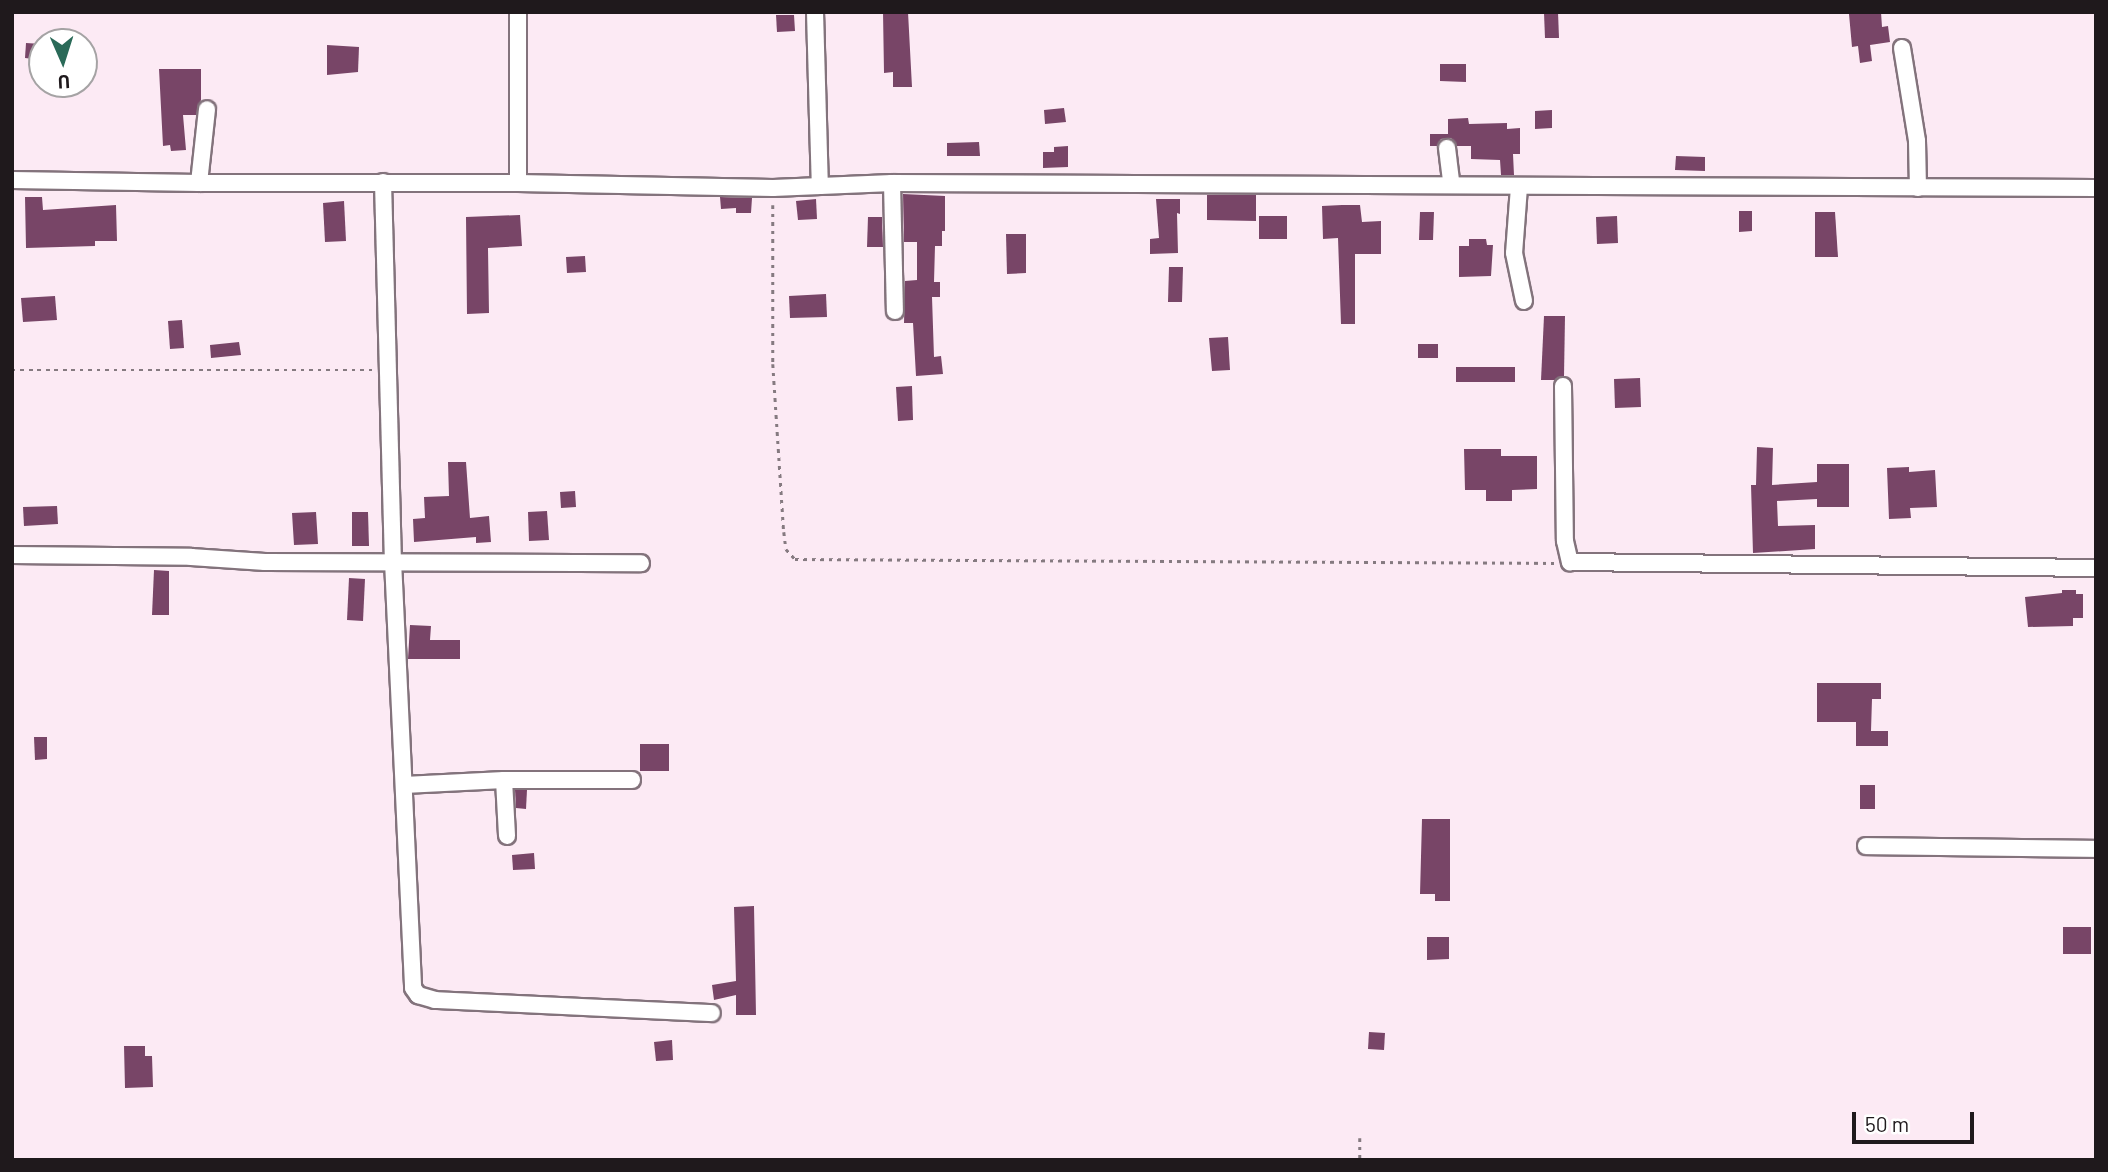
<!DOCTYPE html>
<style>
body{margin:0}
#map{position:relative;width:2108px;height:1172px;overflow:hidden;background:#fceaf4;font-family:Barlow,sans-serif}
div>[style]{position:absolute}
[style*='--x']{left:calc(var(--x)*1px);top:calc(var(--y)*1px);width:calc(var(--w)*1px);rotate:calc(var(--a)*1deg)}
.building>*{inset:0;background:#784567}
.path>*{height:2.5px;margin-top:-1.25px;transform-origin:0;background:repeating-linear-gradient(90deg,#857a80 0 3.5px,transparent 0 8.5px)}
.roads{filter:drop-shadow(2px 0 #83737c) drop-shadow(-2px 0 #83737c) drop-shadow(0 2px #83737c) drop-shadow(0 -2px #83737c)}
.minor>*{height:16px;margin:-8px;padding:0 8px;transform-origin:8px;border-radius:8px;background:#fff}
span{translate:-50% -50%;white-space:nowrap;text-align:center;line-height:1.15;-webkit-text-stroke:7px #fff;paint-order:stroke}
.frame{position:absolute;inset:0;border:14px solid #1f191c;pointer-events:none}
.north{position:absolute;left:28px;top:28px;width:70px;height:70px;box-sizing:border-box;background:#fff;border:2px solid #a5a3a4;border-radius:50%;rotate:177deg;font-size:19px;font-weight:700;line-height:28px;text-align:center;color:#1f191c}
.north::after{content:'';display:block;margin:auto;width:24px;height:32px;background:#2a6a58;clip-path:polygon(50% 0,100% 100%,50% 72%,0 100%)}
.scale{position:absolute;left:1852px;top:1112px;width:122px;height:32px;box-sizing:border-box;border:4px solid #1f191c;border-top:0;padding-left:9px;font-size:21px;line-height:24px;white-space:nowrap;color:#1f191c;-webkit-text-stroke:5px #fff;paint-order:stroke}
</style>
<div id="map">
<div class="building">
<i style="clip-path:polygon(883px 12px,908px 12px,912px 87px,893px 87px,893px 72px,884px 73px)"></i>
<i style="clip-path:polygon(1558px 12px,1559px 38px,1545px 38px,1544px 13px)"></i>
<i style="clip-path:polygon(1881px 12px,1882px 27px,1888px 26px,1890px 42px,1870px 45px,1872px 61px,1860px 63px,1858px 46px,1852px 47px,1849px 14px)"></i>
<i style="clip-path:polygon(776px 15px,794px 15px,795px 31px,777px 32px)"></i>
<i style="clip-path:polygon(26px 43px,42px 44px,42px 60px,25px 58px)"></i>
<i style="clip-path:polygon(327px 45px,359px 47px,358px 72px,327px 75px)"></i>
<i style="clip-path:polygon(1440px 64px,1466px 64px,1466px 82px,1440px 81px)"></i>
<i style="clip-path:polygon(159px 69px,201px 69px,201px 100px,196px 115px,183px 115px,186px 150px,171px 151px,170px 145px,163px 146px)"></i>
<i style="clip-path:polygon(1064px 108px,1066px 122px,1045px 124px,1044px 110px)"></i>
<i style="clip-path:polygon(1552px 110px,1552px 128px,1535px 129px,1535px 111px)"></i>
<i style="clip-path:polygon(1468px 118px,1469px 124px,1507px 123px,1507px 129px,1520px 128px,1520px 154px,1513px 154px,1514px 175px,1501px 175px,1500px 160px,1471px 159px,1471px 146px,1457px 146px,1451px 138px,1441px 139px,1437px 146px,1430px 146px,1430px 134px,1448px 134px,1448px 119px)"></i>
<i style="clip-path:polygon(979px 142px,980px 156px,947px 156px,947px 143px)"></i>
<i style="clip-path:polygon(1068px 146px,1068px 167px,1043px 168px,1043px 152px,1054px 152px,1054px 147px)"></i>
<i style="clip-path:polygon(1676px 156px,1705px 157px,1705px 171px,1675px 170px)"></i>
<i style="clip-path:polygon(903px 194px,945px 196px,945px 231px,942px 231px,942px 246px,935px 246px,934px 282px,940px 282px,940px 297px,932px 297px,934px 357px,941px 356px,943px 374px,916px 376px,913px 323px,904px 323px,905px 281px,917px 280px,917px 242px,904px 242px)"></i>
<i style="clip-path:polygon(1207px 195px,1256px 195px,1256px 221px,1207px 220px)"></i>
<i style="clip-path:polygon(25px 197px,42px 197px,43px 210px,116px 205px,117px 241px,95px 241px,95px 246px,26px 248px)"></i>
<i style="clip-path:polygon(720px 197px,752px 198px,751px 213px,736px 213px,736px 208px,721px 209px)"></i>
<i style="clip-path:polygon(816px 199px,817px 219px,798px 220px,796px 201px)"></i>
<i style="clip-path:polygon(1156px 199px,1180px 199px,1180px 214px,1177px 213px,1178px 253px,1150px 254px,1150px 239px,1159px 238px)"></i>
<i style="clip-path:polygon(344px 201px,346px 241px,325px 242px,323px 203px)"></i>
<i style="clip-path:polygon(1342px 205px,1360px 205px,1362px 222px,1381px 221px,1381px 254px,1355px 254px,1355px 324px,1341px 324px,1338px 238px,1323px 239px,1322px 206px)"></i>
<i style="clip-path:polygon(1739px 211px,1752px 211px,1752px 231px,1739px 232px)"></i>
<i style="clip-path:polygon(1420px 212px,1434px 212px,1433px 240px,1419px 240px)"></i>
<i style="clip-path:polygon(1815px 212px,1835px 212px,1838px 257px,1815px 257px)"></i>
<i style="clip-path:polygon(520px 215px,522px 246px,488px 248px,489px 313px,467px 314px,466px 217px)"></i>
<i style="clip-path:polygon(1259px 216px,1287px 216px,1287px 239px,1259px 239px)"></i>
<i style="clip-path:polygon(1617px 216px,1618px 243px,1597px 244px,1596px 217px)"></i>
<i style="clip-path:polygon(868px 217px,882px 217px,883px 247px,867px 247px)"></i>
<i style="clip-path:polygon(1006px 234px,1026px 234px,1026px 273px,1007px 274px)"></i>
<i style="clip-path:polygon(1469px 239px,1486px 239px,1487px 245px,1493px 245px,1491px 276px,1459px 277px,1459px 246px,1469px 246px)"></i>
<i style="clip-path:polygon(585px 256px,586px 272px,567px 273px,566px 257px)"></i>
<i style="clip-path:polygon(1169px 267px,1183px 267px,1182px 302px,1168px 302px)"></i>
<i style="clip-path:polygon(826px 294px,827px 317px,790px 318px,789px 296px)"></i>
<i style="clip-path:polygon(55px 296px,57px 320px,23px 322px,21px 298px)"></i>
<i style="clip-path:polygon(1544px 316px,1565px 316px,1564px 376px,1555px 380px,1541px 380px)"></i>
<i style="clip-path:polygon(182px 320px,184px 348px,170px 349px,168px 321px)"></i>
<i style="clip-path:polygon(1228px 337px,1230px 370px,1212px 371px,1209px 338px)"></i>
<i style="clip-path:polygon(239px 342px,241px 355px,211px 358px,210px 345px)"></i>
<i style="clip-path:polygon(1418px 344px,1438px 344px,1438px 358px,1418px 358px)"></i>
<i style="clip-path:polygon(1456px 367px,1515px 367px,1515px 382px,1456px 382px)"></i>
<i style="clip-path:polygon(1640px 378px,1641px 407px,1615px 408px,1614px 379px)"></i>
<i style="clip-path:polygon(912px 386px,913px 420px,898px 421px,896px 387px)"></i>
<i style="clip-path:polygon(1757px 447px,1773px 448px,1772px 485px,1817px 482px,1817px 464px,1849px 464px,1849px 507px,1817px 507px,1817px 499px,1777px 501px,1778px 526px,1815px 525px,1815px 549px,1753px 553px,1751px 485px,1756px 485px)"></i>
<i style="clip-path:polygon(1464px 449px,1501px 449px,1501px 456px,1537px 456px,1537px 489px,1512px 490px,1512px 501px,1486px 501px,1486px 490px,1465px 490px)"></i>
<i style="clip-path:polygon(448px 462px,466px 462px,470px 518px,489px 516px,491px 542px,476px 543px,476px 537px,414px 542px,413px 519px,425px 518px,424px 497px,449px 496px)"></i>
<i style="clip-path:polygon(1909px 467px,1909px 472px,1935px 470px,1937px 507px,1910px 508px,1911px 518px,1889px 519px,1887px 468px)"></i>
<i style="clip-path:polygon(575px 491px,576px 507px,561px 508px,560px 492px)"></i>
<i style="clip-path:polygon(57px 506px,58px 524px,24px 526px,23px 507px)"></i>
<i style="clip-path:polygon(547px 511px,549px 540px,529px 541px,528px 512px)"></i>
<i style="clip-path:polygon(316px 512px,318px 544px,294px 545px,292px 513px)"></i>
<i style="clip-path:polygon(352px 512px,368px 512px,369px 546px,352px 546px)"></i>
<i style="clip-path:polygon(154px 570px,169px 571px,169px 615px,152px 615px)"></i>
<i style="clip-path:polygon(349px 578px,365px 579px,363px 621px,347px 620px)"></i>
<i style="clip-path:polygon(2062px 590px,2076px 590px,2076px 594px,2083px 594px,2083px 618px,2073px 618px,2073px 626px,2028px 627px,2025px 597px,2062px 593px)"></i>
<i style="clip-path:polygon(410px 625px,431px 626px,430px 640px,460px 640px,460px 659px,408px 659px)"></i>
<i style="clip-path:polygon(1817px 683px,1881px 683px,1881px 699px,1872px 699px,1871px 731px,1888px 731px,1888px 746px,1856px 746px,1856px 722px,1817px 722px)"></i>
<i style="clip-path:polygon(34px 737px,47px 737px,47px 759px,35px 760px)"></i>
<i style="clip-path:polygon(640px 744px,669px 744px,669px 771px,640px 771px)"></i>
<i style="clip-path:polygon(1860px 785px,1875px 785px,1875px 809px,1860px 809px)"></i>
<i style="clip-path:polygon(515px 790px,527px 790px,526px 809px,516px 808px)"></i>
<i style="clip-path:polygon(1422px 819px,1450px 819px,1450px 901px,1435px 901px,1435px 894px,1420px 894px)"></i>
<i style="clip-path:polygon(534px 853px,535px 869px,513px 870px,512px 855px)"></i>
<i style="clip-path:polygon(754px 906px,756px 1015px,736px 1015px,736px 995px,714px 1000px,712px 985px,736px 981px,734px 907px)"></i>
<i style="clip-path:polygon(2063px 927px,2091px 927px,2091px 954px,2063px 954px)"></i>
<i style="clip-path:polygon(1427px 937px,1449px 937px,1449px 959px,1427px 960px)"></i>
<i style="clip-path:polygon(1369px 1032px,1385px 1033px,1384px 1050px,1368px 1049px)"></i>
<i style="clip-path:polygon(672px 1040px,673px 1060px,656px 1061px,654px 1042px)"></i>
<i style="clip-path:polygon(124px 1046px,145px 1046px,145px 1056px,152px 1056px,153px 1087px,125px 1088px)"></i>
</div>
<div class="path">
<i style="--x:773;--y:205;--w:159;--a:90"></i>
<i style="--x:773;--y:364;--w:168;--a:86.3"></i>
<i style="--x:784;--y:532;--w:17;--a:83"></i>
<i style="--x:786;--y:549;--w:13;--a:48"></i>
<i style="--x:795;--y:559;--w:759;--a:0.3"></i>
<i style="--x:12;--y:370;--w:361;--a:0"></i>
<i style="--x:1360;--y:1138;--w:22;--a:90"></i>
</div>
<div class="roads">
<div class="minor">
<i style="--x:518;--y:12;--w:171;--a:90"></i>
<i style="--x:815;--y:12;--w:174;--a:88.4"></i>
<i style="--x:1902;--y:48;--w:94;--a:80.8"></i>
<i style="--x:1917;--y:141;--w:47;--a:88.8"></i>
<i style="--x:1447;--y:148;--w:35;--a:83"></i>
<i style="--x:12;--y:180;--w:187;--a:0.9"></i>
<i style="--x:199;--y:183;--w:319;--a:0"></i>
<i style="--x:518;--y:183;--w:255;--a:1.1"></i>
<i style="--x:773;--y:188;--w:119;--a:-2.4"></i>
<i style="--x:892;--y:183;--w:1204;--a:0.24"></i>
<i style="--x:383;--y:182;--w:379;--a:88.5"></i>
<i style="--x:393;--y:561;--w:427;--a:87.3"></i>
<i style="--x:413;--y:988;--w:9;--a:54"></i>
<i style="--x:418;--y:995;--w:18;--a:16"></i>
<i style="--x:435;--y:1000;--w:277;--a:2.7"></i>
<i style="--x:199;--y:183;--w:74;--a:-83.8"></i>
<i style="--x:892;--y:183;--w:128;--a:88.7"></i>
<i style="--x:1519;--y:187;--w:66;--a:94.3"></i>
<i style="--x:1514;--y:253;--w:49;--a:78.2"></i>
<i style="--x:1563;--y:386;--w:155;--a:89.3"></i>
<i style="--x:1565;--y:541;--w:22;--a:77"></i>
<i style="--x:1570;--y:562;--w:526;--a:0.65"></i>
<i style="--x:12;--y:555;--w:179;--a:0.6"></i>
<i style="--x:191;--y:557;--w:74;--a:3.9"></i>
<i style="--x:265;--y:562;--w:376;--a:0.2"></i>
<i style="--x:504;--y:780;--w:56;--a:86.9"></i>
<i style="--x:404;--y:785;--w:100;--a:-2.9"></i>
<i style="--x:504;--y:780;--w:128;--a:0"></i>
<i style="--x:1866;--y:846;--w:230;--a:0.7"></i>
</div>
</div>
<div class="frame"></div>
<div class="north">U</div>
<div class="scale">50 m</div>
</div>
